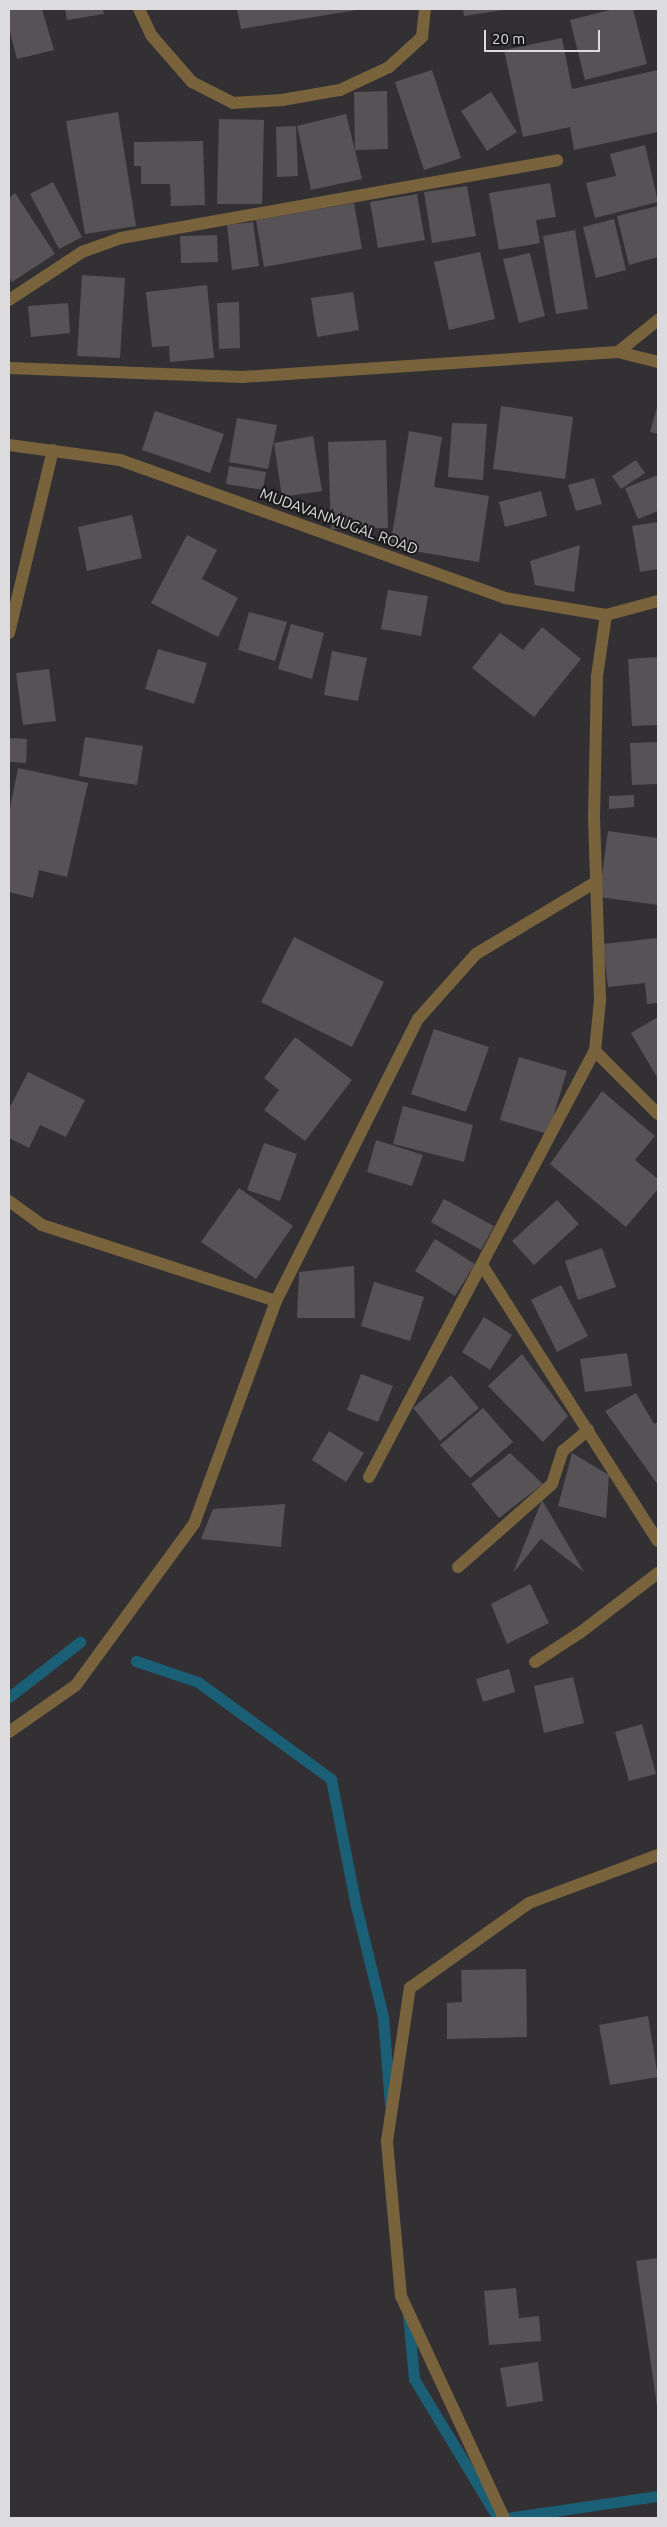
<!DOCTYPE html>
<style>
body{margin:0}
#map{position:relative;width:667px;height:2527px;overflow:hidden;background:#333034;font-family:Ubuntu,sans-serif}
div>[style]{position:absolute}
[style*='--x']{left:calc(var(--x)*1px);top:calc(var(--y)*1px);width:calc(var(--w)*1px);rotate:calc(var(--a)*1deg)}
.stream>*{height:11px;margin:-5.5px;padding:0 5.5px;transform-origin:5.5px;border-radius:5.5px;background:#1b5f77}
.building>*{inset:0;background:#565255}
.minor>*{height:12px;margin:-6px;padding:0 6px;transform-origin:6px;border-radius:6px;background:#79633d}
.tertiary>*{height:12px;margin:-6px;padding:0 6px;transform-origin:6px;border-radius:6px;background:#79633d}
span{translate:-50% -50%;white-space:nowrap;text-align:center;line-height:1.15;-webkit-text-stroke:4px #1a191a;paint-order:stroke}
.street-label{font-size:15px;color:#dcdbdd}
.frame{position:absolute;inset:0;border:10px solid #dcdbdd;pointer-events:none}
.scale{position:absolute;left:484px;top:30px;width:116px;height:22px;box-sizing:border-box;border:2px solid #dcdbdd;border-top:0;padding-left:6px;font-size:15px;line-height:18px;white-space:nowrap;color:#dcdbdd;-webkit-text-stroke:4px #1a191a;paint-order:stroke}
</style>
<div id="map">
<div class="stream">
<i style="--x:136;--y:1661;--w:65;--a:18.7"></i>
<i style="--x:198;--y:1682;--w:165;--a:36.1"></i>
<i style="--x:331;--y:1779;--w:129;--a:78.9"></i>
<i style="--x:356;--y:1906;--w:114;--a:76.3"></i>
<i style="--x:383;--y:2017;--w:87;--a:85.4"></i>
<i style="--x:9;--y:1697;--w:90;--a:-37.8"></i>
<i style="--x:408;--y:2314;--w:65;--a:84.7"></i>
<i style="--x:414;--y:2379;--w:162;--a:58.9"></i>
<i style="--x:507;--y:2518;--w:153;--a:-8.3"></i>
</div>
<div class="building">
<i style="clip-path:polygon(9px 9px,42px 9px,54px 50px,17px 59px,9px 28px)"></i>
<i style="clip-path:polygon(65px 9px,103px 9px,104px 14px,67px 20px)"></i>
<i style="clip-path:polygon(237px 9px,357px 9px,357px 10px,241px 29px)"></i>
<i style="clip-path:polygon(463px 9px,504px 9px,504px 10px,464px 16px)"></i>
<i style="clip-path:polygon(614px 9px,633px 9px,647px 64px,585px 80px,570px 20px)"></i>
<i style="clip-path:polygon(562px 38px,572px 89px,658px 70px,658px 132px,574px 150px,570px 127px,523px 137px,504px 50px)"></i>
<i style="clip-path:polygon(432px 70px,461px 158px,424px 170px,395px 82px)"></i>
<i style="clip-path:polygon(387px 91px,388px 149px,355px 150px,354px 92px)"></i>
<i style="clip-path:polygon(491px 92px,517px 132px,487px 151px,461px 111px)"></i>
<i style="clip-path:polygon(118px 112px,136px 226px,85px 234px,66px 121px)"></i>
<i style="clip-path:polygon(346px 114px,362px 179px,311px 190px,297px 126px)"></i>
<i style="clip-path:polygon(219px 119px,264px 120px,262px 204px,217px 204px)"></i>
<i style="clip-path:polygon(296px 126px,298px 176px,277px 177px,276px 127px)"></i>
<i style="clip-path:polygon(203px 141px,205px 205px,171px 206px,170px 184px,141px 184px,141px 166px,134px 166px,134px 142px)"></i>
<i style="clip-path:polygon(645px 145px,658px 202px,595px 218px,586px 183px,616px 176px,610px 154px)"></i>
<i style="clip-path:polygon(53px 182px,82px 237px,59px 249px,30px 194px)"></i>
<i style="clip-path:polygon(550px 183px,556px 217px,536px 220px,540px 243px,499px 250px,489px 193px)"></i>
<i style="clip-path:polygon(467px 186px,476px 236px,432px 243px,424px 192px)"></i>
<i style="clip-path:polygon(15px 193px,55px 254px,12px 282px,9px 277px,9px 198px)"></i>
<i style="clip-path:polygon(417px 194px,425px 240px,378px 248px,370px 202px)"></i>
<i style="clip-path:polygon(354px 203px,362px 249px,264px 267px,256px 220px)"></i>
<i style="clip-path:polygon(658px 206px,658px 257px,629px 265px,617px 216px)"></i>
<i style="clip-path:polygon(614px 219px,626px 270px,596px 278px,583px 227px)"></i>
<i style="clip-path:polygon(253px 222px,259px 266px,232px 270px,227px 225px)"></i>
<i style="clip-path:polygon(575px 230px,588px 309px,556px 314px,543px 236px)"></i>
<i style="clip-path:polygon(217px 235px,218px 262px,181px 263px,180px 236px)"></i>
<i style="clip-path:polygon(480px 252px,495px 319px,449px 330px,434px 262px)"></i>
<i style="clip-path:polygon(530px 253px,545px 316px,519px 323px,503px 259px)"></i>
<i style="clip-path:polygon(82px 275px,125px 278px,120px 358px,77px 356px)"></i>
<i style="clip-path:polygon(207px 285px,214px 358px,170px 362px,169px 346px,152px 347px,146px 292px)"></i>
<i style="clip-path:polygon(353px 292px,359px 330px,317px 337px,311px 298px)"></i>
<i style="clip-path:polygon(239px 302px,240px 348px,219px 349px,217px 303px)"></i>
<i style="clip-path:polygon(68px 303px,70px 333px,31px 337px,28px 306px)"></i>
<i style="clip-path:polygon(658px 404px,658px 434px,650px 432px)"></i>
<i style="clip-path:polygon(501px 406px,573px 417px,565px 479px,493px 469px)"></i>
<i style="clip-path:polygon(155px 411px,224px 434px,210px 473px,142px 450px)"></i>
<i style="clip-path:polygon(237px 418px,277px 425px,268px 469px,229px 462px)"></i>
<i style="clip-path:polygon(452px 423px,487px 424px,483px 480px,448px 477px)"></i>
<i style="clip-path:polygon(409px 431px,442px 437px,434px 487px,489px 496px,479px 562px,390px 547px)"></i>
<i style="clip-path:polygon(313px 436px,322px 491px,282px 497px,274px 443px)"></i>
<i style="clip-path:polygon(386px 440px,388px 528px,331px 529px,328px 442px)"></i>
<i style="clip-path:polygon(636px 460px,645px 473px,621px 489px,612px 476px)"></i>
<i style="clip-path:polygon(229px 466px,266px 472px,263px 490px,226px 484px)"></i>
<i style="clip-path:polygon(658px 475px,658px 511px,638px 519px,625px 488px)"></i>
<i style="clip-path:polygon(594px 478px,602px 504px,576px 511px,568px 485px)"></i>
<i style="clip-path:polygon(541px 491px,547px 516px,505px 527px,499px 502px)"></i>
<i style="clip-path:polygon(132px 515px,142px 558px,87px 571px,78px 527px)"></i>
<i style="clip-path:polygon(658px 522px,658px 569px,640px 572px,632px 526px)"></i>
<i style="clip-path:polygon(187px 535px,217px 550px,202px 579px,238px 598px,218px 637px,151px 603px)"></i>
<i style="clip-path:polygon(580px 545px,574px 592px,535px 585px,530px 561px)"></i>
<i style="clip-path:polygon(388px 590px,428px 596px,421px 636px,381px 629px)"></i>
<i style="clip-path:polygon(249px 612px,287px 622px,275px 661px,238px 650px)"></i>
<i style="clip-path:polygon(291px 624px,324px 633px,312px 679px,278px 669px)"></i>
<i style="clip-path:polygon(542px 627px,581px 659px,534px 717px,472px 668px,500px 633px,523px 650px)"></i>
<i style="clip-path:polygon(158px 649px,207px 663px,194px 704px,145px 689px)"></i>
<i style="clip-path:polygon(332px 651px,367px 658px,358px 701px,324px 695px)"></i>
<i style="clip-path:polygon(658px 657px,658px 725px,632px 726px,628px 659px)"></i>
<i style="clip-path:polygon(49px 669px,56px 721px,23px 725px,16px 673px)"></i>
<i style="clip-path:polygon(85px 737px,143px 746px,137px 785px,79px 776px)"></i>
<i style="clip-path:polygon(9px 738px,27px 739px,26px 763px,9px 762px)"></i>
<i style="clip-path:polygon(658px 742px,658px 784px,632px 785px,630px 743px)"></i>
<i style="clip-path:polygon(18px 768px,88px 783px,67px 877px,39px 870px,33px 898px,9px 892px,9px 813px)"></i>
<i style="clip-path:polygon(634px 795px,634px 807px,609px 809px,609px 796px)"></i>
<i style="clip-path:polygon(608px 831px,658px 838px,658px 905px,599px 897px)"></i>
<i style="clip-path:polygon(294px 937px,384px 982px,352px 1047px,261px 1002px)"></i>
<i style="clip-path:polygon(658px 938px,658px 1003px,647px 1004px,645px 983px,608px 987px,603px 944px)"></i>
<i style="clip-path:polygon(658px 1017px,658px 1079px,631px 1033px)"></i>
<i style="clip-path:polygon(434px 1029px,489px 1047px,466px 1112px,411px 1094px)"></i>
<i style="clip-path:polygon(295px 1037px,352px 1080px,305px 1141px,264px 1110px,279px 1090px,264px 1078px)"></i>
<i style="clip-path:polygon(519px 1057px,567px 1071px,548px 1134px,500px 1120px)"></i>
<i style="clip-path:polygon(28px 1072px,85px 1100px,66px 1137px,40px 1125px,29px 1148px,9px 1138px,9px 1109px)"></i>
<i style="clip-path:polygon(602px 1091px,655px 1136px,635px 1160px,658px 1179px,658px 1189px,626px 1227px,550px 1164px)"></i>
<i style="clip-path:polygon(403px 1106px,473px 1125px,464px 1162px,393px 1144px)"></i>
<i style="clip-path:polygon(376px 1140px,423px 1155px,412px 1186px,367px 1172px)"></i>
<i style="clip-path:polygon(264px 1143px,297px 1154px,280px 1201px,247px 1190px)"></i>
<i style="clip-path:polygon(239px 1188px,293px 1226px,256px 1279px,201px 1242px)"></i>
<i style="clip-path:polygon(444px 1199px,494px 1226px,481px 1250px,431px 1222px)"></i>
<i style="clip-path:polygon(557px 1200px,579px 1224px,534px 1265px,512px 1241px)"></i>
<i style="clip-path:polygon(435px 1239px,475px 1264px,455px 1296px,415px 1271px)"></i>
<i style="clip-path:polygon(602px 1248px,616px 1287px,578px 1300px,565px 1261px)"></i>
<i style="clip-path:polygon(354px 1266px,355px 1318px,297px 1318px,299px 1272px)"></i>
<i style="clip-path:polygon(374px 1282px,424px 1297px,410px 1341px,361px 1326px)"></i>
<i style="clip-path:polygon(561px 1285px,588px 1336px,557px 1352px,531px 1300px)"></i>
<i style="clip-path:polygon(484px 1317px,512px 1335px,490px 1370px,462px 1352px)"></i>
<i style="clip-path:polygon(627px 1353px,632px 1386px,585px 1392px,580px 1359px)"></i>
<i style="clip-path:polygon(522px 1354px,568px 1416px,543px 1442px,488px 1386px)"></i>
<i style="clip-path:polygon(361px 1374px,393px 1386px,378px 1422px,347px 1410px)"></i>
<i style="clip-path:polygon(451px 1375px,479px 1408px,440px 1441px,413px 1408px)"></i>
<i style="clip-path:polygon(636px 1393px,654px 1424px,658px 1422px,658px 1485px,605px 1411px)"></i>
<i style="clip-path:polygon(483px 1408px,513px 1442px,470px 1478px,440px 1445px)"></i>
<i style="clip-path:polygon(329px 1431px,364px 1453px,346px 1482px,312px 1460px)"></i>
<i style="clip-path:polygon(510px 1453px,543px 1484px,499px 1518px,471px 1484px)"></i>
<i style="clip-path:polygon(572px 1453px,609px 1475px,606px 1518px,558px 1506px)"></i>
<i style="clip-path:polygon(542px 1500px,584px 1572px,541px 1539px,513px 1573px)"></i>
<i style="clip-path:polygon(285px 1504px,281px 1547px,201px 1539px,213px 1509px)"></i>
<i style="clip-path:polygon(530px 1584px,549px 1623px,507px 1644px,491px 1604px)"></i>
<i style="clip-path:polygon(509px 1669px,515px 1692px,483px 1702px,476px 1679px)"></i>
<i style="clip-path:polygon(573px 1677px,584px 1723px,544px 1733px,534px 1686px)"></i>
<i style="clip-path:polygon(642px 1724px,656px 1774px,629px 1781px,615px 1732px)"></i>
<i style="clip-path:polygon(526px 1969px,527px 2037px,447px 2039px,447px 2003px,462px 2002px,461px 1970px)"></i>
<i style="clip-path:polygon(648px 2016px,658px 2077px,610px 2085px,599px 2025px)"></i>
<i style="clip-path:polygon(658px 2258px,658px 2406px,657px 2406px,636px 2261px)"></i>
<i style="clip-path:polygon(516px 2288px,519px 2318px,539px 2316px,541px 2341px,489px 2345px,484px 2291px)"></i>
<i style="clip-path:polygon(538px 2362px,543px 2401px,507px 2407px,500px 2368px)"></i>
</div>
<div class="minor">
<i style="--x:139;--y:9;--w:29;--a:65"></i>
<i style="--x:151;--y:35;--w:62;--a:48.9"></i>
<i style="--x:192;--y:82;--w:46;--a:27.1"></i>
<i style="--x:233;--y:103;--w:49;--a:-3.5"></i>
<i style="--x:282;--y:100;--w:59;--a:-9.8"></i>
<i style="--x:340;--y:90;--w:54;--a:-25.1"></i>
<i style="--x:389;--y:67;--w:45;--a:-42.3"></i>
<i style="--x:422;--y:37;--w:28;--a:-84"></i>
<i style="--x:9;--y:300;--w:87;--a:-33.3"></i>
<i style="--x:82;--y:252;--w:41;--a:-19.7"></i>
<i style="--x:121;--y:238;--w:443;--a:-10.1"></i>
<i style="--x:618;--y:352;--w:41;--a:14"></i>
<i style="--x:9;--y:368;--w:233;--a:2.2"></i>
<i style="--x:242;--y:377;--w:377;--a:-3.8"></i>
<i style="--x:618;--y:352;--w:51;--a:-38.7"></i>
<i style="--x:9;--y:633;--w:188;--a:-76.5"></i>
<i style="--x:9;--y:1201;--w:41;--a:36"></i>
<i style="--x:42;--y:1225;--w:246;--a:18"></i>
<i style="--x:482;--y:1265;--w:327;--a:57.5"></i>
<i style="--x:369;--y:1477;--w:482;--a:-62.1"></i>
<i style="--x:458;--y:1567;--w:125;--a:-41.4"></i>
<i style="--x:552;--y:1484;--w:35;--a:-72"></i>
<i style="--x:563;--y:1451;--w:33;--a:-40"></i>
<i style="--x:535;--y:1662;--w:55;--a:-33.1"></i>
<i style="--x:581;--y:1632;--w:97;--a:-37.5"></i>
<i style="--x:9;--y:1732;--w:82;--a:-35"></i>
<i style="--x:76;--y:1685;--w:200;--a:-53.8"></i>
<i style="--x:194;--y:1524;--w:238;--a:-69.8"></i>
<i style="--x:276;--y:1301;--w:316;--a:-63.3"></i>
<i style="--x:418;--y:1019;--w:87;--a:-48.3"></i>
<i style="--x:476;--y:954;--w:140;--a:-31"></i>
<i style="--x:504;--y:2518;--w:245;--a:-114.9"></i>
<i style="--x:401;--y:2296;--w:156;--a:-95.2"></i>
<i style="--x:387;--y:2141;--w:155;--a:-81.5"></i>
<i style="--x:410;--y:1988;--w:146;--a:-35.5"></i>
<i style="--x:529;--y:1903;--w:138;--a:-20.4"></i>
</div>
<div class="tertiary">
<i style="--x:9;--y:445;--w:112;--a:7.7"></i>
<i style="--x:120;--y:460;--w:409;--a:19.7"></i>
<i style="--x:505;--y:598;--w:102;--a:9.6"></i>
<i style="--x:606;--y:615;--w:54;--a:-15.1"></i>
<i style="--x:606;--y:615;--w:62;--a:98.4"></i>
<i style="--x:597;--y:676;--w:141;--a:91.2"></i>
<i style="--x:594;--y:817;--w:183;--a:88.1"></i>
<i style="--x:600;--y:1000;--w:51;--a:95.6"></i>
<i style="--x:595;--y:1051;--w:89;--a:45"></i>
</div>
<div class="street-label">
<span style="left:339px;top:521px;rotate:20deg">MUDAVANMUGAL ROAD</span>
</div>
<div class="frame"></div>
<div class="scale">20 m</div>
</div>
